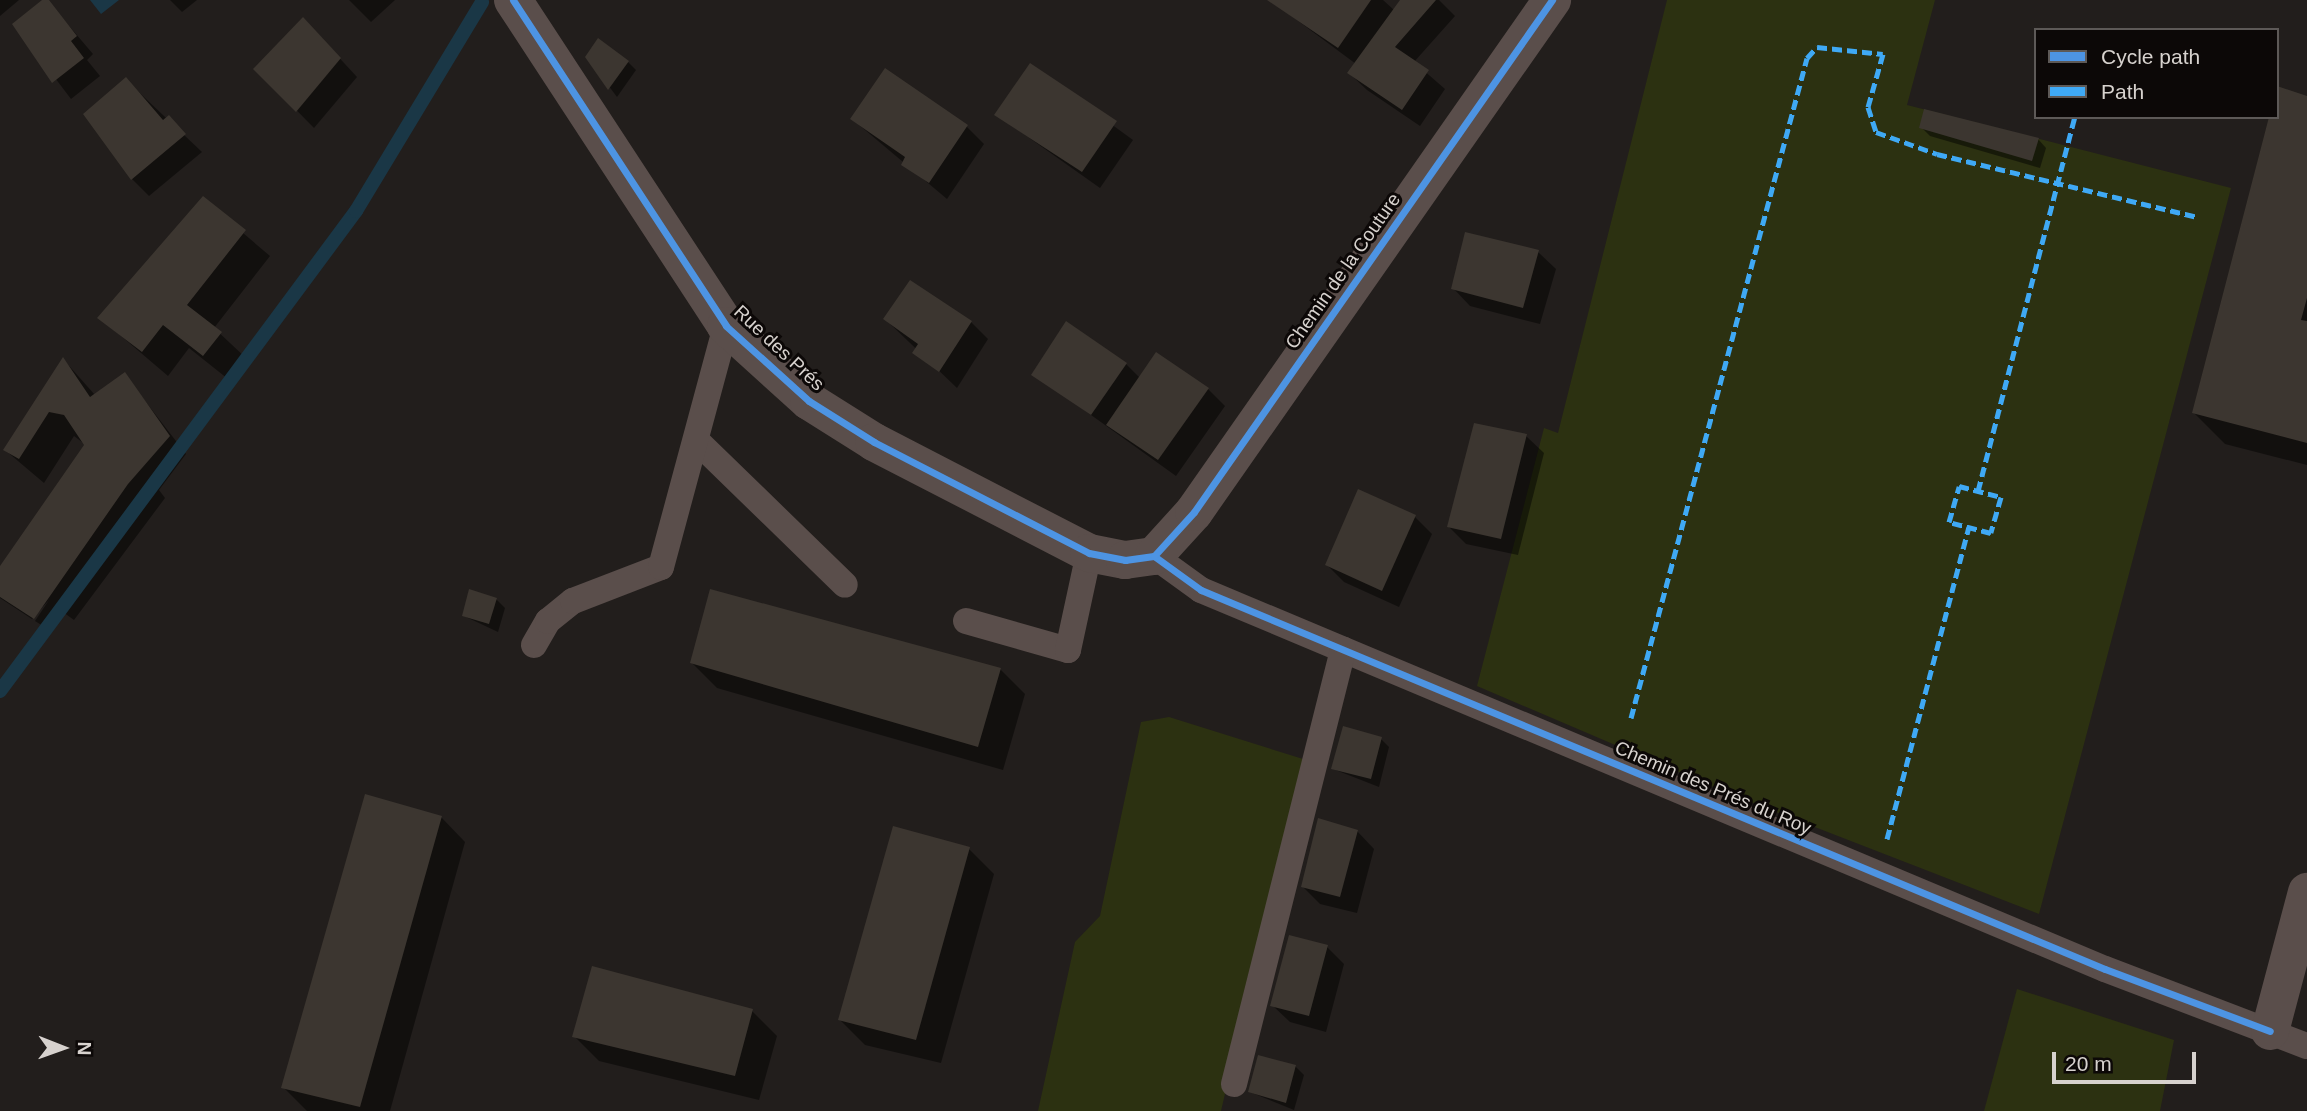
<!DOCTYPE html>
<meta charset="utf-8">
<style>
body{margin:0}
#map{position:relative;width:2307px;height:1111px;overflow:hidden;background:#221e1c;font-family:Helvetica,sans-serif}
div>[style]{position:absolute}
[style*='--x']{left:calc(var(--x)*1px);top:calc(var(--y)*1px);width:calc(var(--w)*1px);rotate:calc(var(--a)*1deg)}
.green>*{inset:0;background:#2c3111}
.water>*{inset:0;background:#1a3746}
.shadow>*{inset:0;background:#0007}
.stream>*{height:14px;margin:-7px;padding:0 7px;transform-origin:7px;border-radius:7px;background:#1a3746}
.building>*{inset:0;background:#3c3630}
.lane>*{height:26px;margin:-13px;padding:0 13px;transform-origin:13px;border-radius:13px;background:#5a4e4b}
.street>*{height:38px;margin:-19px;padding:0 19px;transform-origin:19px;border-radius:19px;background:#5a4e4b}
.quiet>*{height:5px;margin-top:-2.5px;transform-origin:0;background:repeating-linear-gradient(90deg,#3fa9f5 0 10px,transparent 0 15px)}
.cycleway>*{height:7px;margin:-3.5px;padding:0 3.5px;transform-origin:3.5px;border-radius:3.5px;background:#4d94e3}
span{translate:-50% -50%;white-space:nowrap;text-align:center;line-height:1.15;-webkit-text-stroke:6px #0c0807;paint-order:stroke}
.street-label{font-size:19px;color:#d7d2ce}
.legend{position:absolute;left:2034px;top:28px;width:245px;height:91px;box-sizing:border-box;background:#0c0807;border:2px solid #5d5957;margin:0;padding:9px 12px;list-style:none;font-size:21px;color:#d7d2ce}
.legend li{display:flex;align-items:center;gap:14px;height:35px}
.legend b{width:35px;border:2px solid #5d5957}
.north{position:absolute;left:28px;top:1013px;width:70px;height:70px;-webkit-text-stroke:5px #0c0807;paint-order:stroke;rotate:91deg;font-size:19px;font-weight:700;line-height:28px;text-align:center;color:#d7d2ce}
.north::after{content:'';display:block;margin:auto;width:24px;height:32px;background:#d7d2ce;clip-path:polygon(50% 0,100% 100%,50% 72%,0 100%)}
.scale{position:absolute;left:2052px;top:1052px;width:144px;height:32px;box-sizing:border-box;border:4px solid #d7d2ce;border-top:0;padding-left:9px;font-size:21px;line-height:24px;white-space:nowrap;color:#d7d2ce;-webkit-text-stroke:5px #0c0807;paint-order:stroke}
</style>
<div id="map">
<div class="green">
<i style="clip-path:polygon(1667px 0,1935px 0,1907px 105px,2231px 188px,2039px 914px,1730px 794px,1477px 686px,1544px 428px,1558px 433px)"></i>
<i style="clip-path:polygon(1169px 717px,1303px 759px,1221px 1111px,1038px 1111px,1075px 942px,1100px 916px,1141px 722px)"></i>
<i style="clip-path:polygon(2017px 989px,2174px 1040px,2160px 1111px,1984px 1111px)"></i>
</div>
<div class="water">
<i style="clip-path:polygon(90px 0,119px 0,101px 14px)"></i>
</div>
<div class="shadow">
<i style="clip-path:polygon(0 0,19px 0,0 16px)"></i>
<i style="clip-path:polygon(47px 0,93px 54px,87px 60px,100px 76px,71px 99px,14px 24px)"></i>
<i style="clip-path:polygon(170px 0,197px 0,182px 12px)"></i>
<i style="clip-path:polygon(349px 0,395px 0,371px 22px)"></i>
<i style="clip-path:polygon(1270px 0,1383px 0,1394px 10px,1401px 0,1439px 0,1455px 16px,1414px 62px,1445px 89px,1420px 126px,1367px 90px,1349px 73px,1356px 64px)"></i>
<i style="clip-path:polygon(320px 37px,357px 77px,314px 128px,256px 69px)"></i>
<i style="clip-path:polygon(587px 57px,628px 62px,636px 70px,617px 97px)"></i>
<i style="clip-path:polygon(1030px 65px,1133px 140px,1100px 188px,997px 115px)"></i>
<i style="clip-path:polygon(126px 80px,202px 152px,149px 196px,132px 179px)"></i>
<i style="clip-path:polygon(2307px 98px,2307px 465px,2225px 444px,2194px 413px,2277px 117px)"></i>
<i style="clip-path:polygon(852px 119px,967px 127px,984px 144px,947px 199px)"></i>
<i style="clip-path:polygon(1921px 127px,2038px 139px,2046px 148px,2040px 168px,1930px 136px)"></i>
<i style="clip-path:polygon(203px 199px,270px 256px,214px 328px,246px 358px,228px 379px,189px 348px,168px 376px,100px 318px)"></i>
<i style="clip-path:polygon(1538px 252px,1556px 269px,1540px 324px,1470px 306px,1453px 288px)"></i>
<i style="clip-path:polygon(885px 319px,971px 322px,988px 339px,957px 388px)"></i>
<i style="clip-path:polygon(63px 359px,95px 395px,125px 375px,186px 454px,159px 490px,165px 498px,74px 620px,56px 607px,43px 626px,35px 621px,49px 600px,32px 619px,0 598px,0 569px,86px 445px,74px 436px,44px 483px,5px 450px)"></i>
<i style="clip-path:polygon(1126px 364px,1140px 378px,1208px 389px,1225px 406px,1176px 476px,1034px 374px)"></i>
<i style="clip-path:polygon(1526px 436px,1544px 453px,1518px 555px,1466px 544px,1449px 527px)"></i>
<i style="clip-path:polygon(1415px 517px,1432px 534px,1399px 607px,1344px 582px,1327px 565px)"></i>
<i style="clip-path:polygon(496px 599px,505px 608px,498px 632px,464px 616px)"></i>
<i style="clip-path:polygon(692px 663px,1000px 669px,1025px 694px,1003px 770px,717px 688px)"></i>
<i style="clip-path:polygon(1381px 739px,1389px 747px,1379px 787px,1333px 769px)"></i>
<i style="clip-path:polygon(441px 817px,465px 842px,390px 1111px,307px 1111px,283px 1087px)"></i>
<i style="clip-path:polygon(1357px 831px,1374px 849px,1357px 913px,1320px 904px,1303px 887px)"></i>
<i style="clip-path:polygon(969px 849px,994px 874px,941px 1063px,865px 1045px,840px 1020px)"></i>
<i style="clip-path:polygon(1327px 947px,1344px 964px,1326px 1032px,1290px 1022px,1272px 1005px)"></i>
<i style="clip-path:polygon(752px 1011px,777px 1036px,759px 1100px,599px 1061px,574px 1036px)"></i>
<i style="clip-path:polygon(1295px 1066px,1304px 1075px,1294px 1110px,1250px 1092px)"></i>
</div>
<div class="stream">
<i style="--x:0;--y:691;--w:598;--a:-53.44"></i>
<i style="--x:356;--y:211;--w:244;--a:-58.9"></i>
</div>
<div class="building">
<i style="clip-path:polygon(42px 0,49px 0,77px 36px,71px 41px,84px 58px,52px 83px,12px 24px)"></i>
<i style="clip-path:polygon(1267px 0,1371px 0,1338px 48px)"></i>
<i style="clip-path:polygon(1400px 0,1436px 0,1395px 47px,1429px 70px,1402px 110px,1347px 73px)"></i>
<i style="clip-path:polygon(303px 17px,341px 58px,296px 112px,253px 69px)"></i>
<i style="clip-path:polygon(598px 38px,629px 61px,608px 90px,585px 57px)"></i>
<i style="clip-path:polygon(1030px 63px,1117px 121px,1082px 172px,994px 115px)"></i>
<i style="clip-path:polygon(885px 68px,968px 125px,929px 183px,901px 165px,905px 157px,850px 119px)"></i>
<i style="clip-path:polygon(126px 77px,163px 120px,169px 115px,186px 134px,131px 180px,83px 114px)"></i>
<i style="clip-path:polygon(2277px 86px,2307px 96px,2307px 298px,2301px 320px,2307px 321px,2307px 443px,2192px 413px,2269px 117px,2277px 117px)"></i>
<i style="clip-path:polygon(1924px 109px,2039px 138px,2032px 161px,1919px 128px)"></i>
<i style="clip-path:polygon(203px 196px,246px 230px,187px 305px,222px 332px,203px 356px,163px 325px,142px 352px,97px 318px)"></i>
<i style="clip-path:polygon(1465px 232px,1539px 250px,1523px 308px,1451px 289px)"></i>
<i style="clip-path:polygon(910px 280px,972px 321px,939px 372px,912px 353px,918px 344px,883px 319px)"></i>
<i style="clip-path:polygon(1066px 321px,1127px 363px,1091px 415px,1031px 375px)"></i>
<i style="clip-path:polygon(1156px 352px,1209px 388px,1158px 460px,1106px 425px)"></i>
<i style="clip-path:polygon(63px 357px,90px 397px,125px 372px,170px 436px,128px 484px,34px 619px,0 597px,0 566px,84px 445px,64px 415px,49px 412px,19px 459px,3px 450px)"></i>
<i style="clip-path:polygon(1474px 423px,1527px 434px,1501px 539px,1447px 527px)"></i>
<i style="clip-path:polygon(1358px 489px,1416px 515px,1382px 591px,1325px 565px)"></i>
<i style="clip-path:polygon(469px 589px,497px 598px,489px 624px,462px 616px)"></i>
<i style="clip-path:polygon(710px 589px,1001px 668px,978px 747px,690px 663px)"></i>
<i style="clip-path:polygon(1343px 726px,1382px 737px,1371px 779px,1331px 769px)"></i>
<i style="clip-path:polygon(365px 794px,442px 816px,360px 1107px,281px 1088px)"></i>
<i style="clip-path:polygon(1318px 818px,1358px 830px,1340px 897px,1301px 887px)"></i>
<i style="clip-path:polygon(893px 826px,970px 847px,916px 1040px,838px 1020px)"></i>
<i style="clip-path:polygon(1289px 935px,1328px 945px,1309px 1016px,1270px 1006px)"></i>
<i style="clip-path:polygon(592px 966px,753px 1009px,735px 1076px,572px 1037px)"></i>
<i style="clip-path:polygon(1258px 1055px,1296px 1065px,1286px 1103px,1248px 1092px)"></i>
</div>
<div class="lane">
<i style="--x:697;--y:441;--w:206;--a:44.2"></i>
<i style="--x:1154;--y:556;--w:58;--a:35.9"></i>
<i style="--x:1201;--y:590;--w:980;--a:22.75"></i>
<i style="--x:2105;--y:969;--w:216;--a:20.9"></i>
<i style="--x:966;--y:621;--w:106;--a:15.9"></i>
<i style="--x:1068;--y:650;--w:99;--a:-77.8"></i>
<i style="--x:534;--y:645;--w:28;--a:-60"></i>
<i style="--x:548;--y:621;--w:32;--a:-39"></i>
<i style="--x:573;--y:601;--w:94;--a:-21.1"></i>
<i style="--x:661;--y:567;--w:250;--a:-74.9"></i>
<i style="--x:1234;--y:1084;--w:448;--a:-75.9"></i>
</div>
<div class="street">
<i style="--x:513;--y:0;--w:389;--a:56.8"></i>
<i style="--x:726;--y:326;--w:112;--a:42.1"></i>
<i style="--x:809;--y:401;--w:77;--a:32.2"></i>
<i style="--x:874;--y:442;--w:242;--a:27.3"></i>
<i style="--x:1089;--y:553;--w:37;--a:11"></i>
<i style="--x:1125;--y:560;--w:29;--a:-8"></i>
<i style="--x:1154;--y:556;--w:59;--a:-47.7"></i>
<i style="--x:1194;--y:512;--w:625;--a:-55.04"></i>
<i style="--x:2270;--y:1031;--w:144;--a:-75.1"></i>
</div>
<div class="quiet">
<i style="--x:1959;--y:486;--w:43;--a:14.7"></i>
<i style="--x:2001;--y:497;--w:37;--a:106"></i>
<i style="--x:1991;--y:533;--w:43;--a:-165.3"></i>
<i style="--x:1949;--y:522;--w:37;--a:-74"></i>
<i style="--x:1978;--y:491;--w:386;--a:-75.5"></i>
<i style="--x:1631;--y:718;--w:683;--a:-75.07"></i>
<i style="--x:1807;--y:58;--w:15;--a:-48"></i>
<i style="--x:1817;--y:47;--w:66;--a:6.1"></i>
<i style="--x:1883;--y:54;--w:55;--a:105.8"></i>
<i style="--x:1868;--y:107;--w:26;--a:72"></i>
<i style="--x:1876;--y:132;--w:65;--a:19.8"></i>
<i style="--x:1937;--y:154;--w:268;--a:13.6"></i>
<i style="--x:1887;--y:839;--w:323;--a:-75.3"></i>
</div>
<div class="cycleway">
<i style="--x:513;--y:0;--w:389;--a:56.8"></i>
<i style="--x:726;--y:326;--w:112;--a:42.1"></i>
<i style="--x:809;--y:401;--w:77;--a:32.2"></i>
<i style="--x:874;--y:442;--w:242;--a:27.3"></i>
<i style="--x:1089;--y:553;--w:37;--a:11"></i>
<i style="--x:1125;--y:560;--w:29;--a:-8"></i>
<i style="--x:1154;--y:556;--w:58;--a:35.9"></i>
<i style="--x:1201;--y:590;--w:980;--a:22.75"></i>
<i style="--x:2105;--y:969;--w:176;--a:20.6"></i>
<i style="--x:1154;--y:556;--w:59;--a:-47.7"></i>
<i style="--x:1194;--y:512;--w:625;--a:-55.04"></i>
</div>
<div class="street-label">
<span style="left:1343px;top:271px;rotate:-55deg">Chemin de la Couture</span>
<span style="left:779px;top:348px;rotate:43deg">Rue des Prés</span>
<span style="left:1713px;top:788px;rotate:23deg">Chemin des Prés du Roy</span>
</div>
<ul class="legend">
<li><b style="height:9px;background:#4d94e3"></b>Cycle path</li>
<li><b style="height:9px;background:#3fa9f5"></b>Path</li>
</ul>
<div class="north">N</div>
<div class="scale">20 m</div>
</div>
